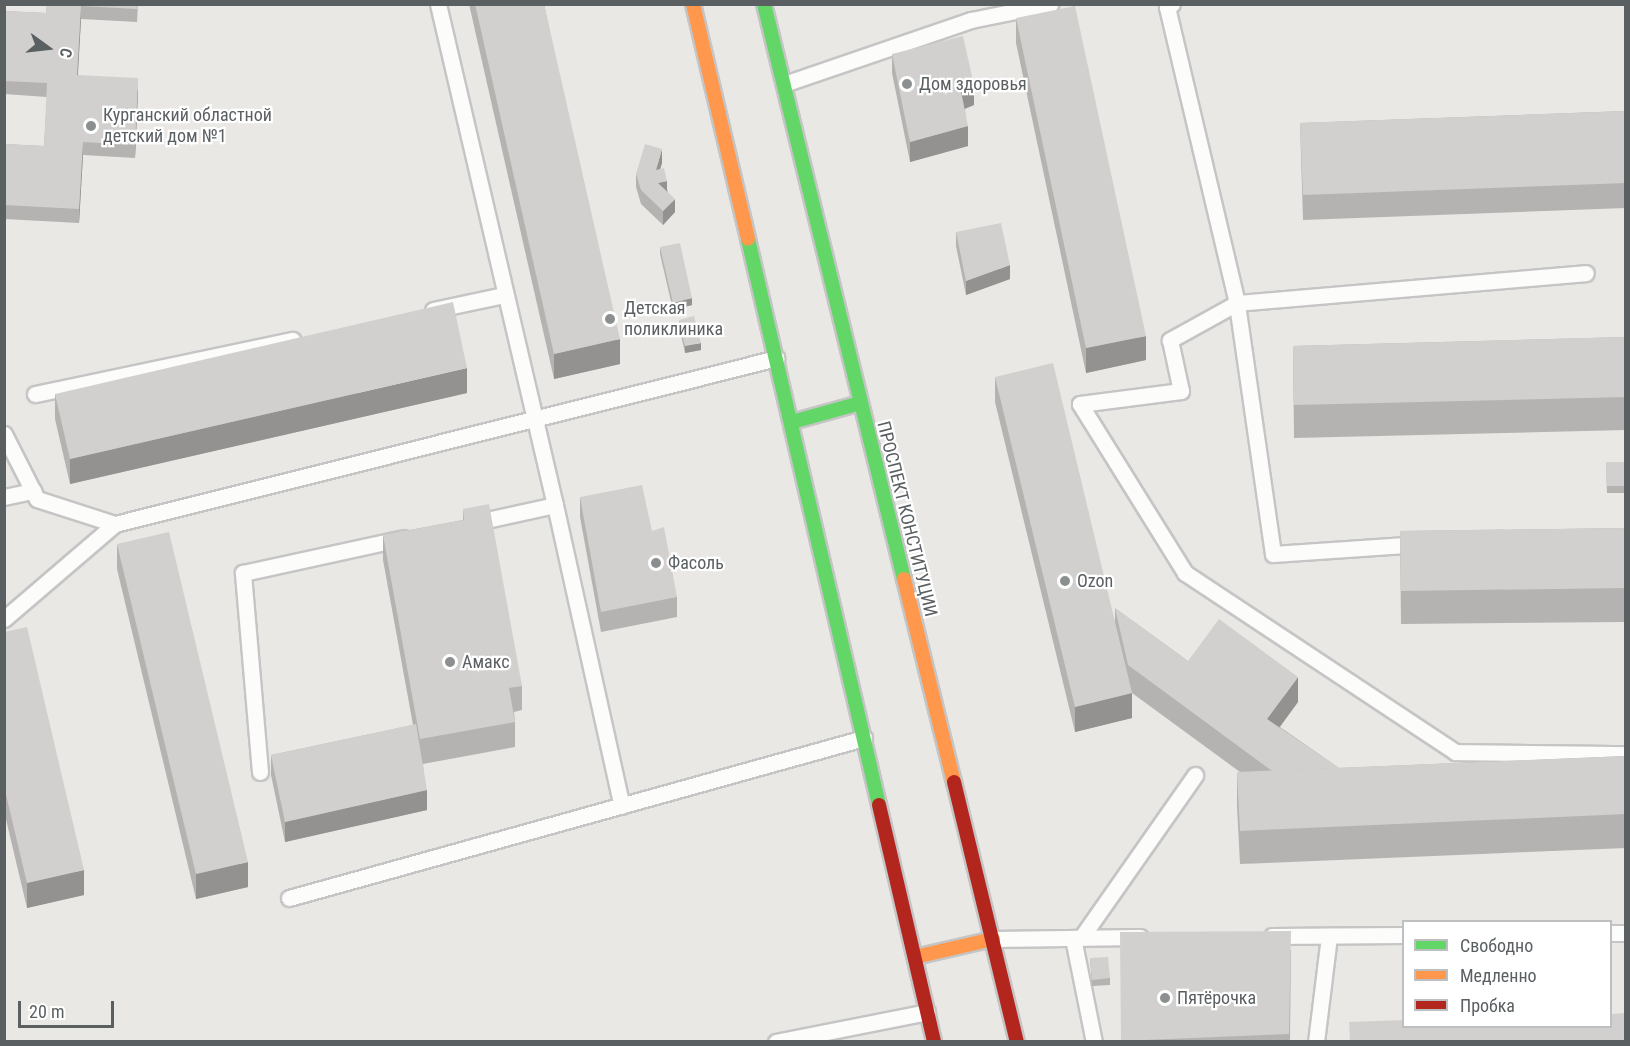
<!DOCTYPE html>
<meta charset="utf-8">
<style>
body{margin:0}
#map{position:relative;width:1630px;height:1046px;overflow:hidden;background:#eae8e5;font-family:"Roboto Condensed",sans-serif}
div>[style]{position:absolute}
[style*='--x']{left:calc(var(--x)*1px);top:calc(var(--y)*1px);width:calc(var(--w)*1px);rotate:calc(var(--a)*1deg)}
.roads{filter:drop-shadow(2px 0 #c5c5c6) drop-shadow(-2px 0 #c5c5c6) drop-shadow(0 2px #c5c5c6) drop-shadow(0 -2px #c5c5c6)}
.lane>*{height:15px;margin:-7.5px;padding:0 7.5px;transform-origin:7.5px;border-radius:7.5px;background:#fcfcfb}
.fast>*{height:14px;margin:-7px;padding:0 7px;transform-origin:7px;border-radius:7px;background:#63d668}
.slow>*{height:14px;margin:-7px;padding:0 7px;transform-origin:7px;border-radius:7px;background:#ff974d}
.jam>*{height:14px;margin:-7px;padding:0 7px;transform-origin:7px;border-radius:7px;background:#b3261e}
.wall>*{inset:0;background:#b5b3b1}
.shaded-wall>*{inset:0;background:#939290}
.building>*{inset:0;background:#d2d0ce}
.dots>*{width:16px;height:16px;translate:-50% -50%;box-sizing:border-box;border:3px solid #fff;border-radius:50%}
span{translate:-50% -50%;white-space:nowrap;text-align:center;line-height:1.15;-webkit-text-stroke:4.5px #fff;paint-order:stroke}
.poi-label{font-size:18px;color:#5a5f62}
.left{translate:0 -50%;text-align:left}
.street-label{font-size:18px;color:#5a5f62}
.frame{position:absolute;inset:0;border:6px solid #5a5f62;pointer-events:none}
.legend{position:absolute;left:1402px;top:920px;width:210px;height:108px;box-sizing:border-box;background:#fff;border:2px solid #bdbfc0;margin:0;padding:8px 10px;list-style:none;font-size:18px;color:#5a5f62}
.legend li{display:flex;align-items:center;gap:12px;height:30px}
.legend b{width:30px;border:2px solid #bdbfc0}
.north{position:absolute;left:18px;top:18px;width:60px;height:60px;-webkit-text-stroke:4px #fff;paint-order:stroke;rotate:105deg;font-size:16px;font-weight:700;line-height:24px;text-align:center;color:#5a5f62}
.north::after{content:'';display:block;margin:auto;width:21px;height:27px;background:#5a5f62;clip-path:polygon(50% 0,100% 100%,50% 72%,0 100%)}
.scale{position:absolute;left:18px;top:1001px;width:96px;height:27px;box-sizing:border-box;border:3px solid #5a5f62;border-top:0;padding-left:8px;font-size:18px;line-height:21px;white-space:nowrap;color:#5a5f62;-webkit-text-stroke:4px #fff;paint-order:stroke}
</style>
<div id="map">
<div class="roads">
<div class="lane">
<i style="--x:438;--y:4;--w:514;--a:76.86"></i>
<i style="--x:555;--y:505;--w:84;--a:167.6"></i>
<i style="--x:1172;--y:4;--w:6;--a:149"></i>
<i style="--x:1167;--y:7;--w:304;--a:76.7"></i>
<i style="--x:1237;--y:303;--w:350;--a:-4.9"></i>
<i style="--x:784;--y:84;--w:198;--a:-18.9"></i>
<i style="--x:971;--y:20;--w:81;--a:-11.4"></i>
<i style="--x:433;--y:310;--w:73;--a:-11.9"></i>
<i style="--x:35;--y:394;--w:263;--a:-11.9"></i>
<i style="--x:4;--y:434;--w:73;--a:63.1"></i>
<i style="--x:37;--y:499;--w:82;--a:17.8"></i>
<i style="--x:4;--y:497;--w:30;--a:-12"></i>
<i style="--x:555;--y:505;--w:308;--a:77.5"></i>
<i style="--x:1420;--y:544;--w:147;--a:176.1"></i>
<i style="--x:1273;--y:554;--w:254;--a:-98.2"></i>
<i style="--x:1237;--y:303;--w:77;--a:151.1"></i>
<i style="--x:1170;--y:340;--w:52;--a:77.8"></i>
<i style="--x:1181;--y:391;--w:102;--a:172.7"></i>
<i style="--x:1080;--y:404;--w:199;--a:58.1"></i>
<i style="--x:1185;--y:573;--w:324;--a:33.5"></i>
<i style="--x:1455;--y:752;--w:171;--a:0.7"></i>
<i style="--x:4;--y:619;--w:146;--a:-40.6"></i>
<i style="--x:115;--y:524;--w:682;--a:-14.08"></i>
<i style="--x:260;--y:772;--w:200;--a:-94.9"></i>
<i style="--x:243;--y:573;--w:164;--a:-12.3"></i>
<i style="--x:289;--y:898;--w:597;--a:-15.55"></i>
<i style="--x:1610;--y:933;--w:16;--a:0"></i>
<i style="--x:1272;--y:936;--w:132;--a:-0.4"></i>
<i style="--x:1073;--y:938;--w:106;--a:78.6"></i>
<i style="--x:1081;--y:938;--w:199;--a:-55"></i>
<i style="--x:993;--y:939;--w:147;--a:-0.8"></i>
<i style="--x:776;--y:1042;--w:154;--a:-11.2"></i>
<i style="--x:1316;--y:1042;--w:107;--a:-83"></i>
</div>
<div class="fast">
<i style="--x:764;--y:4;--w:592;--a:76.32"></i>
<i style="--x:748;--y:239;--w:581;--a:76.97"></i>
<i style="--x:792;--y:422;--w:71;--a:-15.6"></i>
</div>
<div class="slow">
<i style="--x:693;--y:4;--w:241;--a:76.8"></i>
<i style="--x:904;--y:579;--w:209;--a:76.2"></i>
<i style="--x:915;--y:957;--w:80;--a:-13"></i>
</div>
<div class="jam">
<i style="--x:954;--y:782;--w:268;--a:76.4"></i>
<i style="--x:879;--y:805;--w:243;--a:76.9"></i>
</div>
</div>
<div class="wall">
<i style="clip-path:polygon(47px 4px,138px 4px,137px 22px,81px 19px,78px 75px,138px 91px,135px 158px,83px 155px,79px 223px,4px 219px,4px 144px,44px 146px,47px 97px,4px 94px,4px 11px,46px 13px)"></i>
<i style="clip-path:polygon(469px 4px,544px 4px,620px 364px,554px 379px)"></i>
<i style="clip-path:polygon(1016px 18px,1146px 360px,1086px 373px,1016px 43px)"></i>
<i style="clip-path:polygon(892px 54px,974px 105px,965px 109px,968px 146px,910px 162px,892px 73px)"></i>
<i style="clip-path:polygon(1626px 111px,1626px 208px,1303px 220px,1300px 123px)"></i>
<i style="clip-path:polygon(662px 163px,660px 169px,675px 212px,663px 225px,641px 204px,636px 187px,636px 174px)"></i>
<i style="clip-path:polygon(956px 232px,1010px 279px,966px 295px,956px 246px)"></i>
<i style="clip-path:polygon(660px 247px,692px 305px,673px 310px,660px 254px)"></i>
<i style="clip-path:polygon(679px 320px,701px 350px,685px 353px,679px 326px)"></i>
<i style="clip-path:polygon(1626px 337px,1626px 430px,1294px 438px,1293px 346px)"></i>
<i style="clip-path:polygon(995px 377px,1115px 621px,1115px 608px,1188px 661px,1298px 702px,1280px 727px,1339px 768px,1626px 756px,1626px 848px,1240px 864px,1237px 806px,1237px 772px,1240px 772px,1132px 693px,1132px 718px,1075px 732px,995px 402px)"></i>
<i style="clip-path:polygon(467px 393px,70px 484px,55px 419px,55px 394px)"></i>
<i style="clip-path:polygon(1606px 462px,1625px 462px,1626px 493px,1607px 493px)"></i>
<i style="clip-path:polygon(580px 497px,652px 531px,677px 597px,677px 617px,601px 632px,580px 517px)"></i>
<i style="clip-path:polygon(463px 509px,522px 686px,522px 710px,514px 712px,515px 722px,515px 747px,423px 764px,427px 810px,285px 842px,271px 775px,271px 755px,413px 725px,383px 560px,383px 535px,463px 520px)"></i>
<i style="clip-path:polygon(1626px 528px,1626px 622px,1401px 624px,1400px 531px)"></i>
<i style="clip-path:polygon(117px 544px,248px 887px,196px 899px,117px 569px)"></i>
<i style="clip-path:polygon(4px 632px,84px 895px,27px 908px,4px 811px)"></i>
<i style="clip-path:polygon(1291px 950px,1290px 1041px,1121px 1041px)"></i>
<i style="clip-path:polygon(1090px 958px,1110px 978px,1110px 985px,1092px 986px)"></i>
</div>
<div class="shaded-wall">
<i style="clip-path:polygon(81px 6px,81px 19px,77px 88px,77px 75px)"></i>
<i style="clip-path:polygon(138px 78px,138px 91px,135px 158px,135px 145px)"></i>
<i style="clip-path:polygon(974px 85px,974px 105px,961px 110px,961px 91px)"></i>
<i style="clip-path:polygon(968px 126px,968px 146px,910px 162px,910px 142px)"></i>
<i style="clip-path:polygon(83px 142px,83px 155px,79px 223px,79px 209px)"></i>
<i style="clip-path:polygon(662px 149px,662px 163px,656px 183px,656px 170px)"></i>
<i style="clip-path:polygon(667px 181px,667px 195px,658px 183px)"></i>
<i style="clip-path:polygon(675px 199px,675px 212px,663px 225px,663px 211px)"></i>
<i style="clip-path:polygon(1010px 265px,1010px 279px,966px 295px,966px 281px)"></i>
<i style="clip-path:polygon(692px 298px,692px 305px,673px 310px,673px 303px)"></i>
<i style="clip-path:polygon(1146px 336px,1146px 360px,1086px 373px,1086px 348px)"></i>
<i style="clip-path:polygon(620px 339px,620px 364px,554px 379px,554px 354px)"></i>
<i style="clip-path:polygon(701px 343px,701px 350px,685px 353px,685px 346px)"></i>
<i style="clip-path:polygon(467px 368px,467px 393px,70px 484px,70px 459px)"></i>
<i style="clip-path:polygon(4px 557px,6px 557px,6px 582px,4px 582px)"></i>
<i style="clip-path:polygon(1298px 677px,1298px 702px,1267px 744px,1267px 719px)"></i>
<i style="clip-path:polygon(1132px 693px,1132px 718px,1075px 732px,1075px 707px)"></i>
<i style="clip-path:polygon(427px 790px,427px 810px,285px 842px,285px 822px)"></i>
<i style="clip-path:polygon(248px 862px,248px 887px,196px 899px,196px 874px)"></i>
<i style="clip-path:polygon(84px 870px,84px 895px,27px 908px,27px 883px)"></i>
</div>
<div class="building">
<i style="clip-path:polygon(47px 4px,138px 4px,137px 9px,81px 6px,77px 75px,138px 78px,135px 145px,83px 142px,79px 209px,4px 205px,4px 144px,44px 146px,47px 83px,4px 81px,4px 11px,46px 13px)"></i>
<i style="clip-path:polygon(475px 4px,544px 4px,620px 339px,554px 354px)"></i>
<i style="clip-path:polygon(1075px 6px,1146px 336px,1086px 348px,1016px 18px)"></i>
<i style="clip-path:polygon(963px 36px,974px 85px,961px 91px,968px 126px,910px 142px,892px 54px)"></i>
<i style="clip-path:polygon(1626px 111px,1626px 183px,1303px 195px,1300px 123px)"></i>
<i style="clip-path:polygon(645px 144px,662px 149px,656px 170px,664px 168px,667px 181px,658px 183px,675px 199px,663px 211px,641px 190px,636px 174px)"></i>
<i style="clip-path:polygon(1001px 223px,1010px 265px,966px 281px,956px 232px)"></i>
<i style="clip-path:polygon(680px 243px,692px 298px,673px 303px,660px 247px)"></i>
<i style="clip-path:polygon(453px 302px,467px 368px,70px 459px,55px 394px)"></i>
<i style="clip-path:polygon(694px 316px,701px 343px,685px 346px,679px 320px)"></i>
<i style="clip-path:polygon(1626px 337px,1626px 397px,1294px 405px,1293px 346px)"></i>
<i style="clip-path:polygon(1053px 363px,1132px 693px,1075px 707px,995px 377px)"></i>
<i style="clip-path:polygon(1606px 462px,1625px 462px,1626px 486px,1607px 486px)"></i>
<i style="clip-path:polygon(642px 485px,652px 531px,664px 527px,677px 597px,601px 612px,580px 497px)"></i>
<i style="clip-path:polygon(489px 504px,522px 686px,509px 688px,515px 722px,420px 739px,383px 535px,464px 520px,463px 509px)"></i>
<i style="clip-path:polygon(1626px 528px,1626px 588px,1401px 591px,1400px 531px)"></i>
<i style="clip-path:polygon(169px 532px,248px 862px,196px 874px,117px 544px)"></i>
<i style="clip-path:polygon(1115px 608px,1188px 661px,1219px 619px,1298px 677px,1267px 719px,1339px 768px,1272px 771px,1128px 665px)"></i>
<i style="clip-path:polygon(27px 627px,84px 870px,27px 883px,4px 786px,4px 632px)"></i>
<i style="clip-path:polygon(416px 724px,427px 790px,285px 822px,271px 755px)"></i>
<i style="clip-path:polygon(1626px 756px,1626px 814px,1240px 831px,1237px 772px)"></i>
<i style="clip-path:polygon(1291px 931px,1289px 1034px,1121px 1041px,1120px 932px)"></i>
<i style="clip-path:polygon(1108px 957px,1110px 978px,1092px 980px,1090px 958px)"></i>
<i style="clip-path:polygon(1626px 1013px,1626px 1041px,1350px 1041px,1349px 1022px,1404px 1020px,1404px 1026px,1611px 1026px,1611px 1014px)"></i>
</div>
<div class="dots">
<i style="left:907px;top:84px;background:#8c8f90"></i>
<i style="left:91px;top:126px;background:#8c8f90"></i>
<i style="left:610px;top:319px;background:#8c8f90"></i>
<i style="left:656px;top:563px;background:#8c8f90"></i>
<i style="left:1065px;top:581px;background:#8c8f90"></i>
<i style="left:450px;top:662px;background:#8c8f90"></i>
<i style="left:1165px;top:998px;background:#8c8f90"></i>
</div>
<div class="poi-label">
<span class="left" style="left:919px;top:84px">Дом здоровья</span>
<span class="left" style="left:103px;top:126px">Курганский областной<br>детский дом №1</span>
<span class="left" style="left:624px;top:319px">Детская<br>поликлиника</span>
<span class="left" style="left:668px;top:563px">Фасоль</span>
<span class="left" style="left:1077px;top:581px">Ozon</span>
<span class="left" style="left:462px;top:662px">Амакс</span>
<span class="left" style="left:1177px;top:998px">Пятёрочка</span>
</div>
<div class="street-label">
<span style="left:907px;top:519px;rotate:76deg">ПРОСПЕКТ КОНСТИТУЦИИ</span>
</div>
<div class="frame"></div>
<ul class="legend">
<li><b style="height:8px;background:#63d668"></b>Свободно</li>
<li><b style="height:8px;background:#ff974d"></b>Медленно</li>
<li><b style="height:8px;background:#b3261e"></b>Пробка</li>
</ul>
<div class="north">С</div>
<div class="scale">20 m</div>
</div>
